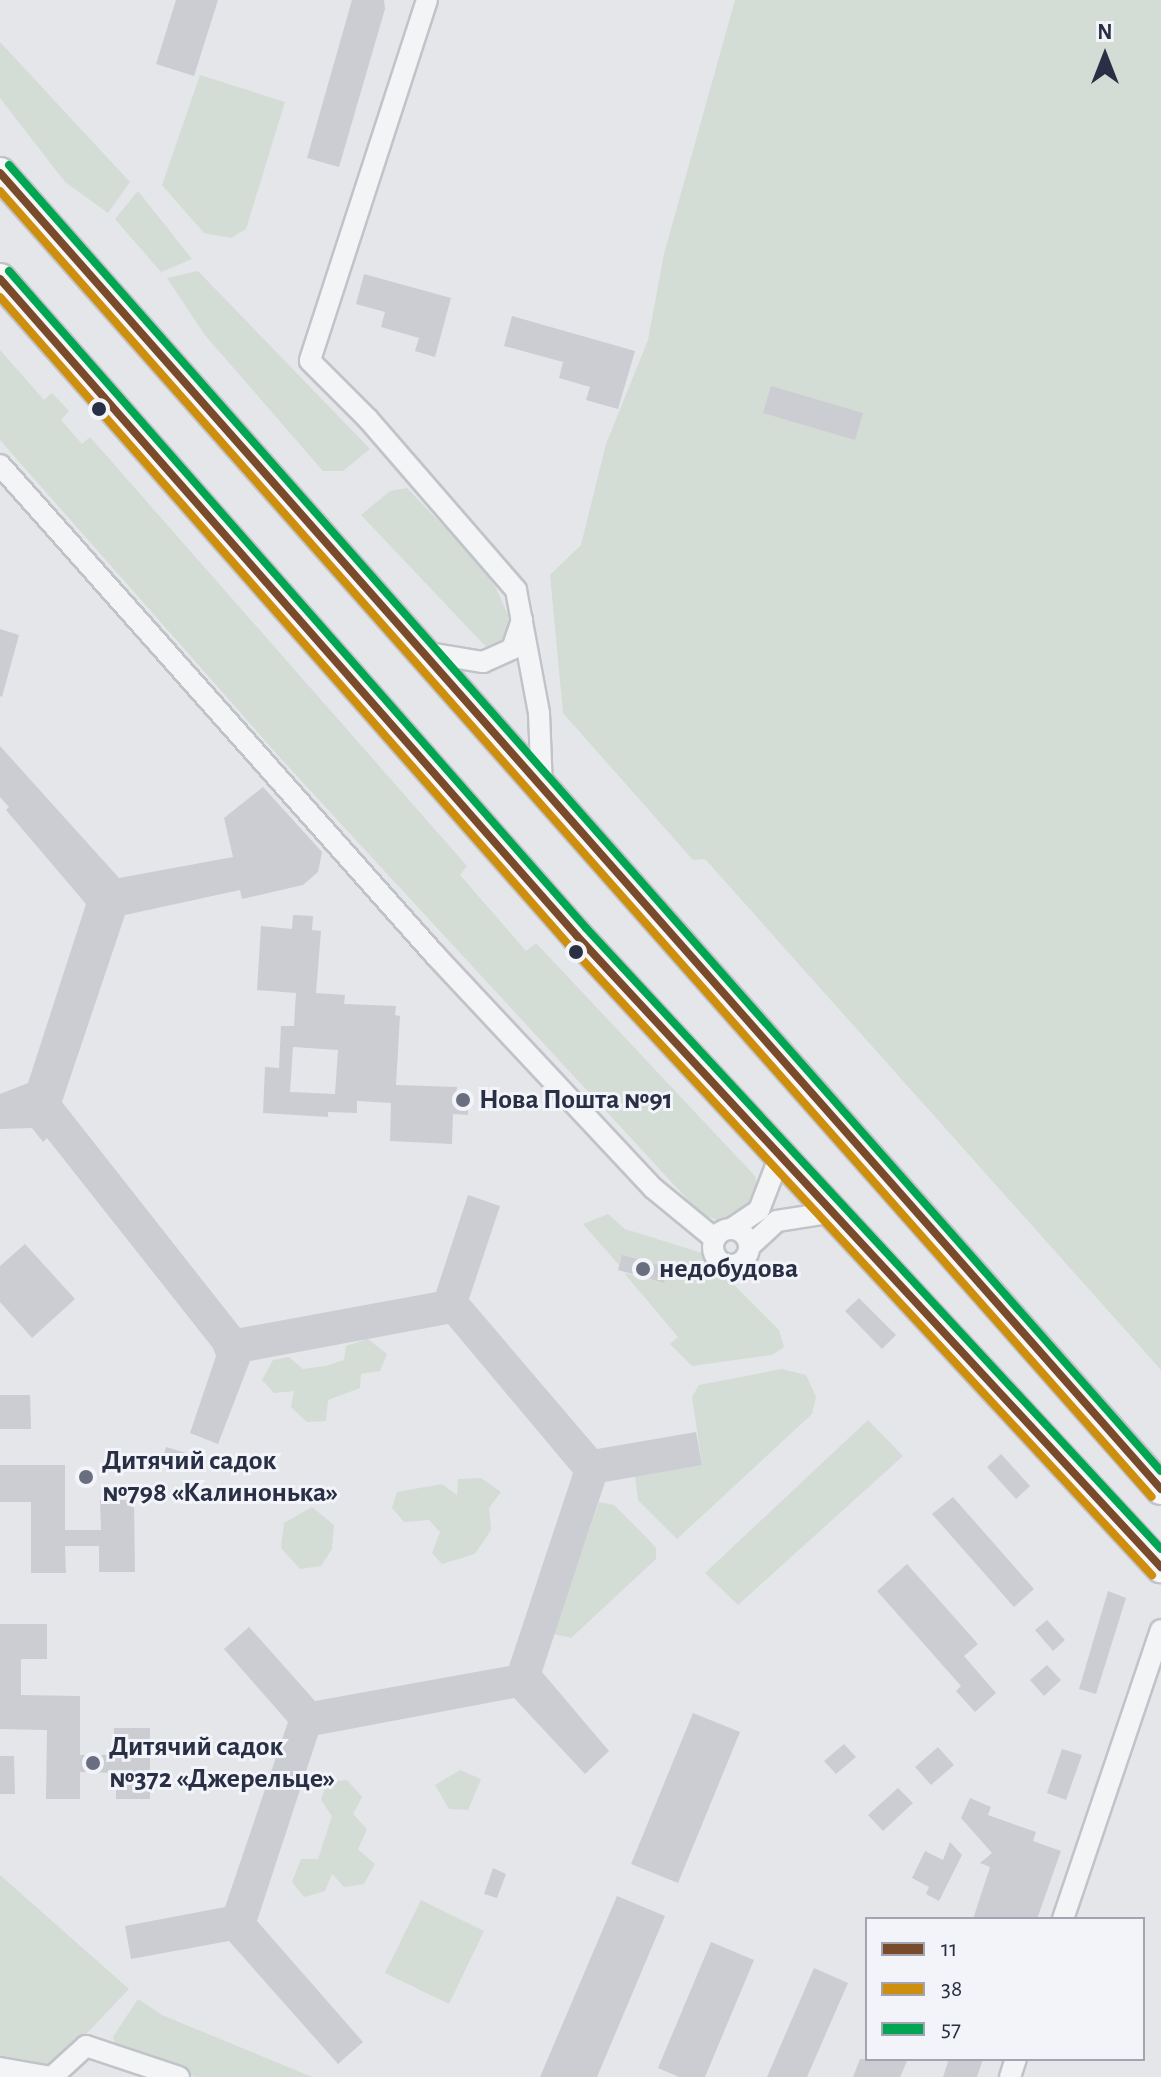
<!DOCTYPE html>
<meta charset="utf-8">
<style>
body{margin:0}
#map{position:relative;width:1161px;height:2077px;overflow:hidden;background:#e4e6ea;font-family:"Alegreya Sans",sans-serif}
div>[style]{position:absolute}
[style*='--x']{left:calc(var(--x)*1px);top:calc(var(--y)*1px);width:calc(var(--w)*1px);rotate:calc(var(--a)*1deg)}
.green>*{inset:0;background:#d3ddd5}
.building>*{inset:0;background:#cbcdd2}
.roads{filter:drop-shadow(2px 0 #c1c3c8) drop-shadow(-2px 0 #c1c3c8) drop-shadow(0 2px #c1c3c8) drop-shadow(0 -2px #c1c3c8)}
.minor>*{height:20px;margin:-10px;padding:0 10px;transform-origin:10px;border-radius:10px;background:#f3f4f6}
.minor>.ring{margin:-10px;padding:0;box-sizing:content-box;background:none;border:20px solid #f3f4f6;border-radius:50%}
.highway>*{height:30px;margin:-15px;padding:0 15px;transform-origin:15px;border-radius:15px;background:#f7f7f8}
.bus-1>*{height:8px;margin:-4px;padding:0 4px;transform-origin:4px;border-radius:4px;background:#7a4b2a}
.bus-2>*{height:8px;margin:-4px;padding:0 4px;transform-origin:4px;border-radius:4px;background:#ce8e0e}
.bus-3>*{height:8px;margin:-4px;padding:0 4px;transform-origin:4px;border-radius:4px;background:#00a651}
.dots>*{width:22px;height:22px;translate:-50% -50%;box-sizing:border-box;border:4px solid #f2f4f9;border-radius:50%}
span{translate:-50% -50%;white-space:nowrap;text-align:center;line-height:1.15;-webkit-text-stroke:6px #f2f4f9;paint-order:stroke}
.poi-label{font-size:28px;color:#292f45;font-weight:700}
.left{translate:0 -50%;text-align:left}
.legend{position:absolute;left:865px;top:1917px;width:280px;height:144px;box-sizing:border-box;background:#f2f4f9;border:2px solid #a2a5b1;margin:0;padding:10px 14px;list-style:none;font-size:24px;color:#292f45}
.legend li{display:flex;align-items:center;gap:16px;height:40px}
.legend b{width:40px;border:2px solid #a2a5b1}
.north{position:absolute;left:1065px;top:16px;width:80px;height:80px;-webkit-text-stroke:6px #f2f4f9;paint-order:stroke;rotate:0deg;font-size:22px;font-weight:700;line-height:32px;text-align:center;color:#292f45}
.north::after{content:'';display:block;margin:auto;width:28px;height:36px;background:#292f45;clip-path:polygon(50% 0,100% 100%,50% 72%,0 100%)}
</style>
<div id="map">
<div class="green">
<i style="clip-path:polygon(735px 0,1161px 0,1161px 1370px,705px 859px,693px 860px,563px 713px,550px 575px,581px 545px,606px 444px,648px 340px,664px 254px)"></i>
<i style="clip-path:polygon(0 42px,130px 182px,108px 213px,65px 182px,0 98px)"></i>
<i style="clip-path:polygon(200px 75px,285px 102px,246px 229px,231px 238px,204px 233px,162px 185px)"></i>
<i style="clip-path:polygon(138px 191px,192px 259px,161px 272px,115px 219px)"></i>
<i style="clip-path:polygon(198px 271px,370px 449px,343px 471px,323px 471px,204px 334px,167px 278px)"></i>
<i style="clip-path:polygon(0 350px,44px 400px,52px 393px,69px 411px,61px 420px,82px 444px,90px 437px,467px 866px,460px 875px,526px 951px,536px 943px,755px 1176px,760px 1196px,728px 1224px,701px 1214px,283px 761px,0 440px)"></i>
<i style="clip-path:polygon(407px 488px,478px 562px,496px 588px,508px 615px,510px 635px,504px 645px,490px 651px,361px 515px,390px 491px)"></i>
<i style="clip-path:polygon(608px 1214px,625px 1229px,702px 1253px,779px 1330px,784px 1347px,772px 1355px,692px 1366px,670px 1344px,678px 1337px,624px 1273px,664px 1283px,668px 1268px,622px 1256px,619px 1265px,583px 1224px)"></i>
<i style="clip-path:polygon(368px 1339px,387px 1354px,380px 1371px,361px 1374px,360px 1388px,328px 1400px,326px 1421px,307px 1422px,291px 1407px,294px 1391px,274px 1393px,262px 1380px,273px 1360px,289px 1357px,303px 1369px,326px 1366px,344px 1360px,346px 1346px)"></i>
<i style="clip-path:polygon(782px 1369px,806px 1375px,816px 1397px,812px 1414px,677px 1539px,638px 1500px,635px 1476px,702px 1464px,692px 1397px,699px 1385px)"></i>
<i style="clip-path:polygon(868px 1420px,903px 1456px,738px 1605px,705px 1573px)"></i>
<i style="clip-path:polygon(481px 1478px,501px 1492px,489px 1508px,491px 1530px,475px 1554px,442px 1564px,432px 1553px,440px 1532px,429px 1520px,404px 1522px,392px 1508px,397px 1492px,442px 1484px,457px 1495px,458px 1479px)"></i>
<i style="clip-path:polygon(599px 1502px,614px 1505px,646px 1537px,656px 1548px,656px 1559px,571px 1638px,554px 1634px)"></i>
<i style="clip-path:polygon(312px 1507px,334px 1525px,332px 1549px,321px 1566px,300px 1569px,281px 1548px,284px 1523px)"></i>
<i style="clip-path:polygon(460px 1770px,481px 1779px,468px 1810px,449px 1809px,435px 1785px)"></i>
<i style="clip-path:polygon(347px 1780px,362px 1797px,353px 1814px,367px 1829px,358px 1849px,375px 1864px,364px 1884px,344px 1887px,332px 1874px,325px 1891px,304px 1897px,292px 1882px,301px 1859px,318px 1859px,332px 1816px,321px 1800px,327px 1782px)"></i>
<i style="clip-path:polygon(0 1875px,129px 1989px,51px 2071px,0 2060px)"></i>
<i style="clip-path:polygon(421px 1900px,484px 1931px,449px 2004px,385px 1973px)"></i>
<i style="clip-path:polygon(138px 1999px,162px 2015px,312px 2077px,196px 2077px,137px 2060px,117px 2050px,113px 2037px)"></i>
</div>
<div class="building">
<i style="clip-path:polygon(176px 0,218px 0,194px 76px,156px 64px)"></i>
<i style="clip-path:polygon(352px 0,384px 0,385px 9px,339px 167px,307px 158px)"></i>
<i style="clip-path:polygon(364px 274px,451px 298px,435px 357px,415px 351px,419px 338px,381px 327px,385px 312px,356px 304px)"></i>
<i style="clip-path:polygon(512px 316px,635px 351px,618px 409px,586px 400px,590px 387px,559px 378px,563px 362px,504px 346px)"></i>
<i style="clip-path:polygon(771px 386px,863px 413px,855px 440px,763px 413px)"></i>
<i style="clip-path:polygon(0 629px,19px 635px,2px 697px,0 696px)"></i>
<i style="clip-path:polygon(0 746px,119px 878px,233px 857px,224px 818px,263px 787px,322px 852px,318px 872px,303px 885px,242px 899px,240px 890px,125px 915px,62px 1102px,240px 1328px,436px 1292px,468px 1195px,500px 1206px,469px 1299px,597px 1449px,696px 1432px,702px 1465px,605px 1482px,542px 1672px,609px 1751px,585px 1774px,514px 1698px,318px 1735px,257px 1921px,363px 2042px,338px 2064px,229px 1941px,131px 1959px,125px 1926px,225px 1907px,288px 1722px,224px 1649px,249px 1627px,315px 1701px,509px 1666px,573px 1473px,448px 1324px,250px 1361px,218px 1444px,190px 1433px,216px 1356px,213px 1348px,47px 1138px,43px 1142px,32px 1128px,0 1129px,0 1094px,28px 1083px,86px 904px,6px 810px,9px 807px,0 797px)"></i>
<i style="clip-path:polygon(evenodd,293px 915px,313px 916px,312px 930px,321px 931px,316px 993px,345px 995px,344px 1004px,396px 1006px,395px 1015px,400px 1016px,396px 1085px,457px 1087px,456px 1096px,469px 1096px,468px 1115px,453px 1114px,452px 1144px,390px 1141px,391px 1103px,357px 1101px,357px 1113px,328px 1112px,328px 1117px,263px 1113px,265px 1067px,279px 1068px,281px 1026px,294px 1026px,296px 993px,257px 990px,261px 926px,292px 929px,293px 915px,293px 1047px,338px 1050px,335px 1094px,290px 1092px,293px 1047px)"></i>
<i style="clip-path:polygon(25px 1244px,75px 1299px,32px 1338px,0 1302px,0 1266px)"></i>
<i style="clip-path:polygon(622px 1255px,669px 1268px,664px 1283px,618px 1270px)"></i>
<i style="clip-path:polygon(859px 1298px,896px 1335px,882px 1349px,845px 1311px)"></i>
<i style="clip-path:polygon(0 1395px,30px 1395px,31px 1429px,0 1429px)"></i>
<i style="clip-path:polygon(166px 1447px,193px 1455px,189px 1469px,162px 1461px)"></i>
<i style="clip-path:polygon(1001px 1454px,1030px 1486px,1016px 1499px,987px 1467px)"></i>
<i style="clip-path:polygon(0 1465px,65px 1465px,65px 1530px,101px 1530px,100px 1500px,134px 1500px,135px 1572px,99px 1572px,99px 1546px,65px 1546px,66px 1573px,31px 1573px,31px 1502px,0 1502px)"></i>
<i style="clip-path:polygon(953px 1497px,1034px 1589px,1014px 1607px,932px 1514px)"></i>
<i style="clip-path:polygon(907px 1564px,978px 1644px,964px 1656px,996px 1693px,975px 1712px,956px 1691px,961px 1686px,877px 1591px)"></i>
<i style="clip-path:polygon(1108px 1591px,1126px 1598px,1096px 1694px,1079px 1689px)"></i>
<i style="clip-path:polygon(1047px 1620px,1065px 1640px,1053px 1651px,1035px 1630px)"></i>
<i style="clip-path:polygon(0 1624px,47px 1624px,47px 1659px,21px 1659px,21px 1695px,80px 1696px,80px 1755px,114px 1755px,114px 1728px,150px 1728px,150px 1799px,116px 1799px,116px 1773px,80px 1772px,80px 1799px,46px 1799px,47px 1730px,0 1729px)"></i>
<i style="clip-path:polygon(1047px 1665px,1061px 1680px,1044px 1696px,1030px 1680px)"></i>
<i style="clip-path:polygon(693px 1713px,740px 1732px,678px 1883px,631px 1864px)"></i>
<i style="clip-path:polygon(844px 1744px,856px 1757px,836px 1774px,824px 1761px)"></i>
<i style="clip-path:polygon(938px 1747px,954px 1765px,931px 1785px,915px 1767px)"></i>
<i style="clip-path:polygon(1062px 1749px,1082px 1755px,1066px 1800px,1047px 1793px)"></i>
<i style="clip-path:polygon(0 1756px,14px 1756px,15px 1794px,0 1794px)"></i>
<i style="clip-path:polygon(898px 1788px,913px 1803px,883px 1831px,868px 1815px)"></i>
<i style="clip-path:polygon(970px 1798px,991px 1807px,988px 1815px,1036px 1832px,1033px 1841px,1061px 1851px,1037px 1919px,973px 1919px,990px 1867px,980px 1863px,992px 1853px,961px 1818px)"></i>
<i style="clip-path:polygon(950px 1842px,962px 1855px,939px 1901px,926px 1894px,929px 1887px,912px 1878px,925px 1851px,943px 1860px)"></i>
<i style="clip-path:polygon(493px 1868px,506px 1874px,497px 1898px,484px 1894px)"></i>
<i style="clip-path:polygon(617px 1896px,665px 1916px,597px 2077px,540px 2077px)"></i>
<i style="clip-path:polygon(711px 1942px,754px 1960px,705px 2077px,679px 2077px,658px 2068px)"></i>
<i style="clip-path:polygon(814px 1968px,848px 1983px,807px 2077px,767px 2077px)"></i>
<i style="clip-path:polygon(860px 2059px,908px 2059px,900px 2077px,853px 2077px)"></i>
<i style="clip-path:polygon(949px 2059px,983px 2059px,977px 2077px,943px 2077px)"></i>
</div>
<div class="roads">
<div class="minor">
<i style="--x:427;--y:0;--w:379;--a:108"></i>
<i style="--x:310;--y:361;--w:82;--a:45"></i>
<i style="--x:368;--y:419;--w:226;--a:49.1"></i>
<i style="--x:516;--y:590;--w:125;--a:79.4"></i>
<i style="--x:539;--y:713;--w:75;--a:87.7"></i>
<i style="--x:0;--y:465;--w:655;--a:48.4"></i>
<i style="--x:435;--y:955;--w:319;--a:46.9"></i>
<i style="--x:653;--y:1188;--w:80;--a:39.4"></i>
<i style="--x:423;--y:652;--w:61;--a:9.5"></i>
<i style="--x:483;--y:662;--w:32;--a:-24"></i>
<i style="--x:512;--y:649;--w:31;--a:-71"></i>
<i class="ring" style="left:713px;top:1229px;width:16px;height:16px"></i>
<i style="--x:731;--y:1229;--w:34;--a:-34"></i>
<i style="--x:759;--y:1210;--w:61;--a:-68.9"></i>
<i style="--x:749;--y:1247;--w:38;--a:-43"></i>
<i style="--x:777;--y:1221;--w:59;--a:-8.8"></i>
<i style="--x:1063;--y:1919;--w:305;--a:-71.3"></i>
<i style="--x:0;--y:2068;--w:52;--a:10"></i>
<i style="--x:52;--y:2077;--w:46;--a:-42.4"></i>
<i style="--x:86;--y:2046;--w:98;--a:18.4"></i>
<i style="--x:1010;--y:2077;--w:19;--a:-72"></i>
</div>
<div class="highway">
<i style="--x:0;--y:173;--w:1755;--a:48.58"></i>
<i style="--x:0;--y:279;--w:874;--a:48.71"></i>
<i style="--x:577;--y:936;--w:860;--a:47.22"></i>
</div>
</div>
<div class="bus-1">
<i style="--x:0;--y:173;--w:1755;--a:48.58"></i>
<i style="--x:0;--y:279;--w:874;--a:48.71"></i>
<i style="--x:577;--y:936;--w:860;--a:47.22"></i>
</div>
<div class="bus-2">
<i style="--x:0;--y:191;--w:1741;--a:48.59"></i>
<i style="--x:0;--y:297;--w:861;--a:48.72"></i>
<i style="--x:568;--y:944;--w:860;--a:47.22"></i>
</div>
<div class="bus-3">
<i style="--x:9;--y:165;--w:1741;--a:48.59"></i>
<i style="--x:9;--y:271;--w:874;--a:48.71"></i>
<i style="--x:586;--y:928;--w:846;--a:47.2"></i>
</div>
<div class="dots">
<i style="left:99px;top:409px;background:#292f45"></i>
<i style="left:576px;top:952px;background:#292f45"></i>
<i style="left:463px;top:1100px;background:#6a6f7f"></i>
<i style="left:643px;top:1269px;background:#6a6f7f"></i>
<i style="left:86px;top:1477px;background:#6a6f7f"></i>
<i style="left:93px;top:1763px;background:#6a6f7f"></i>
</div>
<div class="poi-label">
<span class="left" style="left:479px;top:1100px">Нова Пошта №91</span>
<span class="left" style="left:659px;top:1269px">недобудова</span>
<span class="left" style="left:102px;top:1477px">Дитячий садок<br>№798 «Калинонька»</span>
<span class="left" style="left:109px;top:1763px">Дитячий садок<br>№372 «Джерельце»</span>
</div>
<ul class="legend">
<li><b style="height:10px;background:#7a4b2a"></b>11</li>
<li><b style="height:10px;background:#ce8e0e"></b>38</li>
<li><b style="height:10px;background:#00a651"></b>57</li>
</ul>
<div class="north">N</div>
</div>
